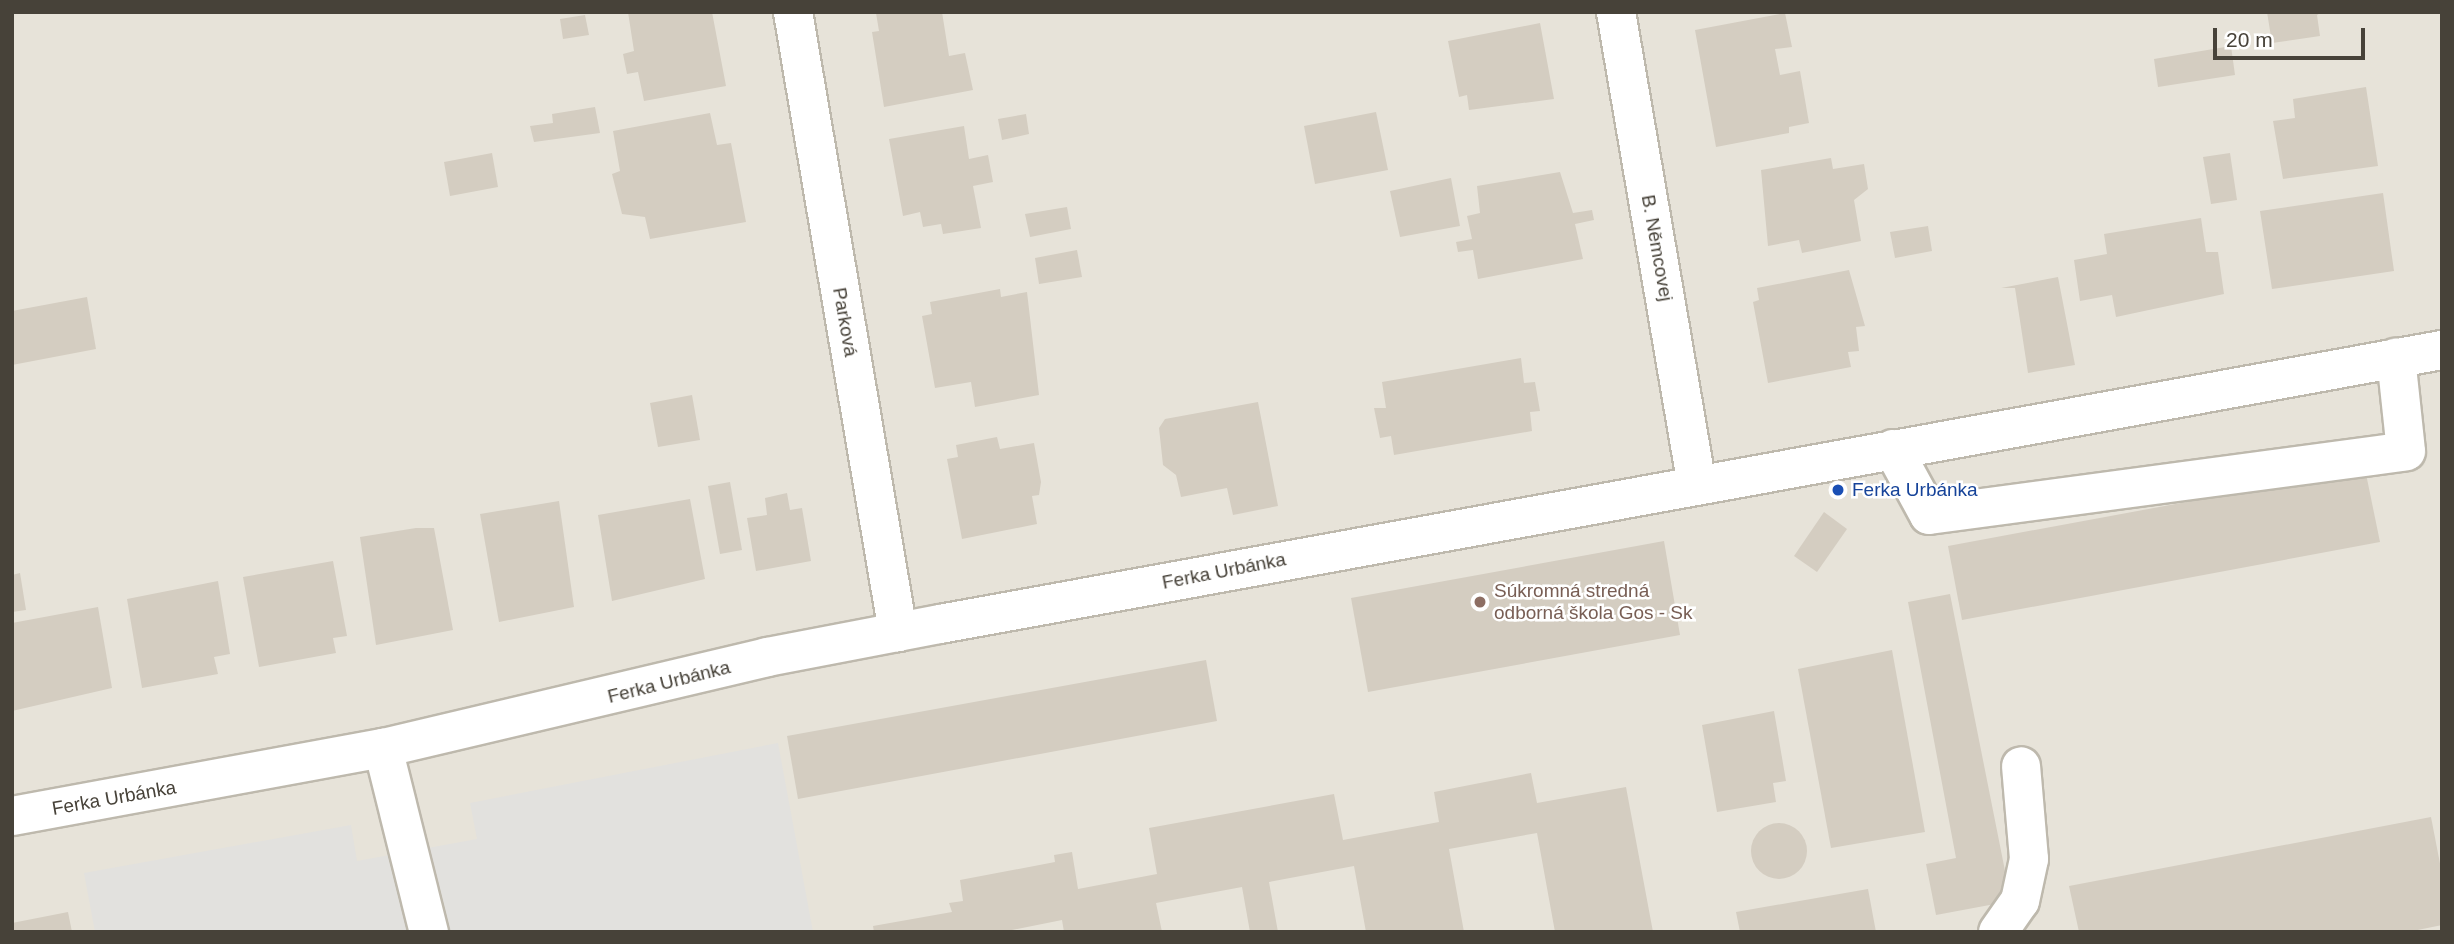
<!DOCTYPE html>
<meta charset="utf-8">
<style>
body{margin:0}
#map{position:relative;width:2454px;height:944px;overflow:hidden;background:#f3f1ea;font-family:Arial,sans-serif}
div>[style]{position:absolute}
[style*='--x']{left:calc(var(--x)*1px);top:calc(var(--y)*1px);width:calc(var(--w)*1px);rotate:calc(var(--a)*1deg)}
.residential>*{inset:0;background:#e7e3d9}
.parking>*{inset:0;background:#e2e1de}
.building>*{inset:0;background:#d4cdc1}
.round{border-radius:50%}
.roads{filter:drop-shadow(2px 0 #beb9ad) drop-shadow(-2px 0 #beb9ad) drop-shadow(0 2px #beb9ad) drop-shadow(0 -2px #beb9ad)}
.minor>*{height:38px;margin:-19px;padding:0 19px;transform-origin:19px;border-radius:19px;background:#fff}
.dots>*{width:19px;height:19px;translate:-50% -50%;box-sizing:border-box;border:4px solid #fff;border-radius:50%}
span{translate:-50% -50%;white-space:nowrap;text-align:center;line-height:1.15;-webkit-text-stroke:5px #fff;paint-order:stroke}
.street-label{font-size:19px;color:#474239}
.transit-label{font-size:19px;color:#164399}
.left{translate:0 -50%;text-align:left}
.education-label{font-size:19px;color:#785e54}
.frame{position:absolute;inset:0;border:14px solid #474239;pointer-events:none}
.scale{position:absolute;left:2213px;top:28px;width:152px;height:32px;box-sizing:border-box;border:4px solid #474239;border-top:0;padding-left:9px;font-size:21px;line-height:24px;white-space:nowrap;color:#474239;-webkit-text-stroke:5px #fff;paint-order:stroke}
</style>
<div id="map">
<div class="residential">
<i style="clip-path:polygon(12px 12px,2442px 12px,2442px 932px,12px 932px)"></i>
</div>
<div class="parking">
<i style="clip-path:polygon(778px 743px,813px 932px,95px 932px,84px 873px,351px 825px,357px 861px,477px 839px,470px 803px)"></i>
</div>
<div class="building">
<i style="clip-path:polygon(628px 12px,712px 12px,726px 86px,644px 101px,638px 72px,627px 74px,623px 54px,634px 51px)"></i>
<i style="clip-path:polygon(942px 12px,949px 56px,965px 53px,973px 90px,884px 107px,872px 32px,879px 31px,876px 13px)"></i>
<i style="clip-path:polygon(2267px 12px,2322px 12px,2317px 15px,2320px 36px,2272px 43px)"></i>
<i style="clip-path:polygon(1785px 13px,1792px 47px,1775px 49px,1780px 75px,1800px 71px,1809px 123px,1789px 127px,1789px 133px,1716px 147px,1695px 30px)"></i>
<i style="clip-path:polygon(585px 15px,589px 35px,563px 39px,560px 19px)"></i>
<i style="clip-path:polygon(1540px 23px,1554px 99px,1469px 110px,1467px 95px,1459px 97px,1448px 41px)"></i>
<i style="clip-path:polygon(2231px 46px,2235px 75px,2158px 87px,2154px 59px)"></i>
<i style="clip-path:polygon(2366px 87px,2378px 166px,2283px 179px,2273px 121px,2295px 118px,2293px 99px)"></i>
<i style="clip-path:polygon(595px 107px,600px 133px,534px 142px,530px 126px,553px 123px,552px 114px)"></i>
<i style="clip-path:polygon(1376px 112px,1388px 170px,1315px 184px,1304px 126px)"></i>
<i style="clip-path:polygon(710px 113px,717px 145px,731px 143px,746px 222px,650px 239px,645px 217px,622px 214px,612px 174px,620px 171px,613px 131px)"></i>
<i style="clip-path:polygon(1026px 114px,1029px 134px,1002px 140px,998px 119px)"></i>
<i style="clip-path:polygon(964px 126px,969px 159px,988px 155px,993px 182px,973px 186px,981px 228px,943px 234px,941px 224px,923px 227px,920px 212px,903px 216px,889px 139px)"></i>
<i style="clip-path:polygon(492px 153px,498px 187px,450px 196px,444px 162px)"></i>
<i style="clip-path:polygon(2230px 153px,2237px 200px,2211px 204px,2203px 157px)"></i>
<i style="clip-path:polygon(1831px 158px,1833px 169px,1864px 164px,1868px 189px,1854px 200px,1861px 241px,1802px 253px,1799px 240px,1768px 246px,1761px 170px)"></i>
<i style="clip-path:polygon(1560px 172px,1573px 213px,1592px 210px,1594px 220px,1575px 224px,1583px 259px,1478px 279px,1473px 250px,1458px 252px,1456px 242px,1472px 239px,1467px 216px,1480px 213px,1477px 186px)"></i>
<i style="clip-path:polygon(1451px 178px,1460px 226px,1400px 237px,1390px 191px)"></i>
<i style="clip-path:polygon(2383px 193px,2394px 271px,2272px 289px,2260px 211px)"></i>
<i style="clip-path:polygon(1067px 207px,1071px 229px,1030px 237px,1025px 214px)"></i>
<i style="clip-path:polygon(2201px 218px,2206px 252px,2218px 252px,2224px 294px,2116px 317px,2112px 295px,2080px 301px,2074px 260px,2107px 254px,2104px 234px)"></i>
<i style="clip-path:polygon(1928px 226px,1932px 251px,1895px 258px,1890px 232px)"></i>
<i style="clip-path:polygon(1077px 250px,1082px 277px,1039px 284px,1035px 258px)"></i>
<i style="clip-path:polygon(1849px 270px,1865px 326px,1856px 327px,1859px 351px,1848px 352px,1851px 367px,1768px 383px,1753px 302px,1759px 300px,1757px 288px)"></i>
<i style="clip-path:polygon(2058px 277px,2075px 365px,2028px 373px,2015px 288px,2001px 288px)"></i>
<i style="clip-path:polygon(1000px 289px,1001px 297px,1027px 292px,1039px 395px,975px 407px,971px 382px,935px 388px,922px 316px,932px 314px,930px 302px)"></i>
<i style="clip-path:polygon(87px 297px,96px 349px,12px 365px,12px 311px)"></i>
<i style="clip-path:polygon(1521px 358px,1524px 383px,1535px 382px,1540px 411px,1530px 412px,1532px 431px,1394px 455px,1391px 436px,1380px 438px,1374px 408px,1386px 408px,1382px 382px)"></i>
<i style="clip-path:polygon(692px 395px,700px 440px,658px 447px,650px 403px)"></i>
<i style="clip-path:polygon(1258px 402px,1278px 506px,1233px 515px,1227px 488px,1181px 497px,1176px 475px,1163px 465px,1159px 428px,1165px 419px)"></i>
<i style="clip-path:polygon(997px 437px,1000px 449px,1034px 443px,1041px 482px,1039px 495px,1032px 496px,1037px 524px,962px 539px,947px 459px,958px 457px,956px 445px)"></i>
<i style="clip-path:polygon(2365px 469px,2380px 542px,1962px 620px,1948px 546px)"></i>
<i style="clip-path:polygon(730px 482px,742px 550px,720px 554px,708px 486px)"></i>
<i style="clip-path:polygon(787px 493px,790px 510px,802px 508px,811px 561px,756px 571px,747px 518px,767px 515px,765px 498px)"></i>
<i style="clip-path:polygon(690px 499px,705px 579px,612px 601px,598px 515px)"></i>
<i style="clip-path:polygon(559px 501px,574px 607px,499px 622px,480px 514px)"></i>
<i style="clip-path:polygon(1824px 512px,1847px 529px,1817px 572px,1794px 556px)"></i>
<i style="clip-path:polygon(416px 528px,434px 528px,453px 630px,376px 645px,360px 537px)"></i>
<i style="clip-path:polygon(1664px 541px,1680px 635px,1368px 692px,1351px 598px)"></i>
<i style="clip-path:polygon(333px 561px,347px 636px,333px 638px,336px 653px,259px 667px,243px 577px)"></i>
<i style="clip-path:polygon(20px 573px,26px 610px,12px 612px,12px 575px)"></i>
<i style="clip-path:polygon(218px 581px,230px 654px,214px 657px,218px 674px,142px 688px,127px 599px)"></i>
<i style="clip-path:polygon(1950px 594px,2011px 901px,1936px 915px,1926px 864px,1956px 858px,1908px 602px)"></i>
<i style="clip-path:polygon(98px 607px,112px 688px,12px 711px,12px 623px)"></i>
<i style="clip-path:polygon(1892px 650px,1925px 832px,1831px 848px,1798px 669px)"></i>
<i style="clip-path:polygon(1206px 660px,1217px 721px,798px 799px,787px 736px)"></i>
<i style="clip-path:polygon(1774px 711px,1786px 781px,1773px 783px,1776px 802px,1717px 812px,1702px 725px)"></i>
<i style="clip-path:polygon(1531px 773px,1537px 803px,1626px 787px,1653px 932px,1555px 932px,1537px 833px,1449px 849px,1464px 932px,1366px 932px,1354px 866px,1269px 882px,1278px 932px,1250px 932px,1242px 887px,1156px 903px,1162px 932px,1064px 932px,1062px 920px,1002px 932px,874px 932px,873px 926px,952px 912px,949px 903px,963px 901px,960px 880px,1055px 862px,1054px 855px,1072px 852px,1078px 889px,1157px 874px,1149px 828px,1334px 794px,1343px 840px,1439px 822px,1434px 792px)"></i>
<i style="clip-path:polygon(2431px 817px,2442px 874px,2442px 925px,2408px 932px,2079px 932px,2069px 886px)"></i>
<i class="round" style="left:1751px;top:823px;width:56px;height:56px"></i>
<i style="clip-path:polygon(1868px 889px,1876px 932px,1740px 932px,1736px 912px)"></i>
<i style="clip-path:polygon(68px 912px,72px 932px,12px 932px,12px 923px)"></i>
</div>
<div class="roads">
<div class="minor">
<i style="--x:793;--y:12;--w:629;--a:80.39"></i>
<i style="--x:1616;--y:12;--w:479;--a:80.3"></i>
<i style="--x:1893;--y:449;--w:75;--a:61.4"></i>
<i style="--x:1929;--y:515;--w:481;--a:-7.6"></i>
<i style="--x:2406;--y:451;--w:94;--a:-96.1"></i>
<i style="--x:383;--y:748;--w:190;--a:76"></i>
<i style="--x:12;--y:816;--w:377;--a:-10.4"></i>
<i style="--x:383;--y:748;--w:395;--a:-13.3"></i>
<i style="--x:767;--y:657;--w:176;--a:-10.8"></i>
<i style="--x:940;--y:624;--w:1527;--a:-10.34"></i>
<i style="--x:1998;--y:932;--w:38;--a:-55"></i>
<i style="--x:2020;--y:901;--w:43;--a:-77.9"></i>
<i style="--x:2029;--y:859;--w:93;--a:-94.9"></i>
</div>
</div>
<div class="dots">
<i style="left:1838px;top:490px;background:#1a4fb4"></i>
<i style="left:1480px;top:602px;background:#8d6e63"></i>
</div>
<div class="street-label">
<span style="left:1657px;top:248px;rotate:80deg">B. Němcovej</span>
<span style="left:845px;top:322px;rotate:80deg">Parková</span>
<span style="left:1224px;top:571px;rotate:-11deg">Ferka Urbánka</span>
<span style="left:669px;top:682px;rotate:-14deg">Ferka Urbánka</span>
<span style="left:114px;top:798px;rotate:-10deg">Ferka Urbánka</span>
</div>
<div class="transit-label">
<span class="left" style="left:1852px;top:490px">Ferka Urbánka</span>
</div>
<div class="education-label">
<span class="left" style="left:1494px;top:602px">Súkromná stredná<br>odborná škola Gos - Sk</span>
</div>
<div class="frame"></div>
<div class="scale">20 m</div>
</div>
